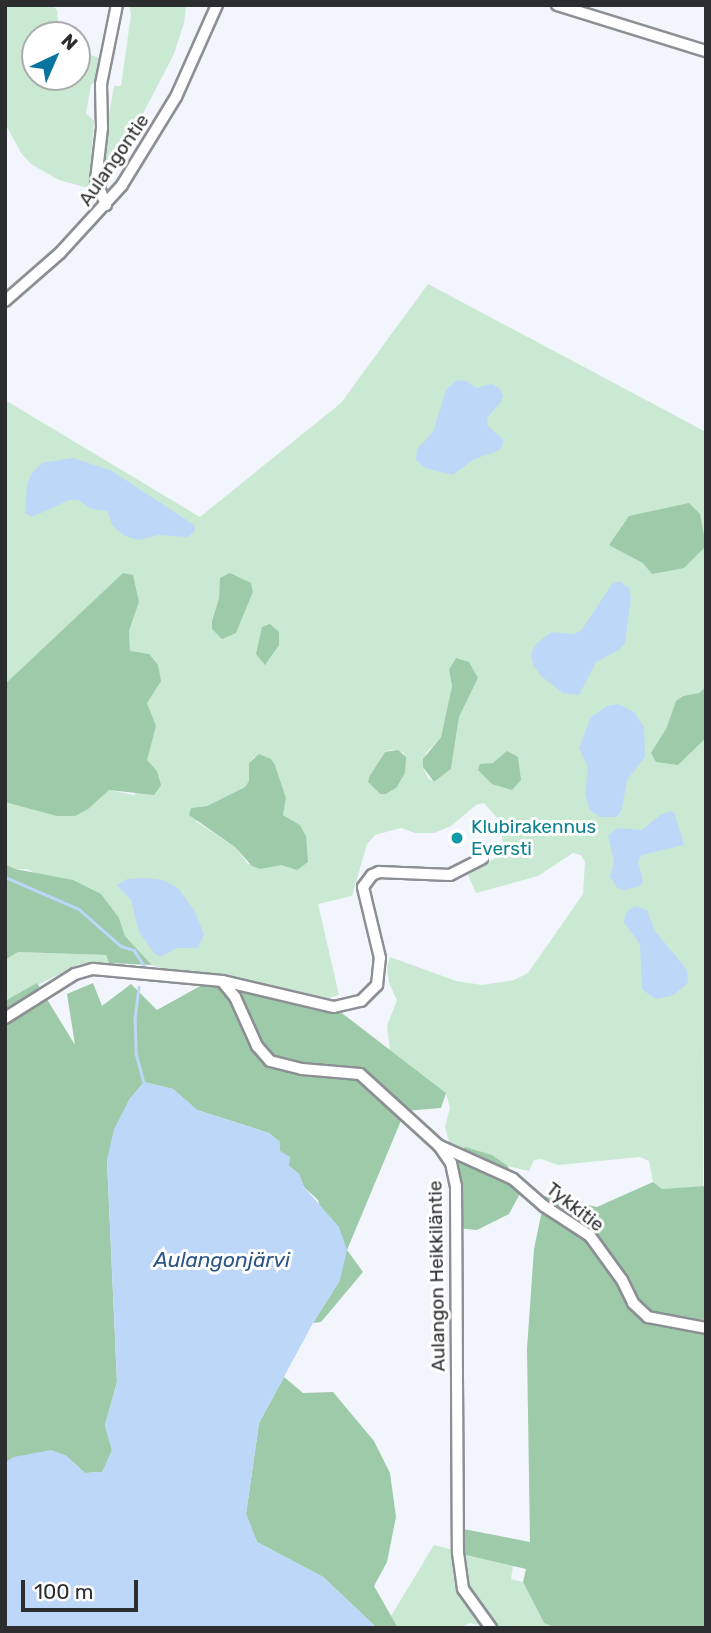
<!DOCTYPE html>
<meta charset="utf-8">
<style>
body{margin:0}
#map{position:relative;width:711px;height:1633px;overflow:hidden;background:#f2f5fb;font-family:Rubik,sans-serif}
div>[style]{position:absolute}
[style*='--x']{left:calc(var(--x)*1px);top:calc(var(--y)*1px);width:calc(var(--w)*1px);rotate:calc(var(--a)*1deg)}
.green>*{inset:0;background:#cae9d2}
.forest>*{inset:0;background:#9dcaa8}
.water>*{inset:0;background:#bdd7f8}
.stream>*{height:2.5px;margin:-1.25px;padding:0 1.25px;transform-origin:1.25px;border-radius:1.25px;background:#bdd7f8}
.roads{filter:drop-shadow(2px 0 #8c8f94) drop-shadow(-2px 0 #8c8f94) drop-shadow(0 2px #8c8f94) drop-shadow(0 -2px #8c8f94)}
.minor>*{height:10px;margin:-5px;padding:0 5px;transform-origin:5px;border-radius:5px;background:#fff}
.dots>*{width:19px;height:19px;translate:-50% -50%;box-sizing:border-box;border:4px solid #fff;border-radius:50%}
span{translate:-50% -50%;white-space:nowrap;text-align:center;line-height:1.15;-webkit-text-stroke:6px #fff;paint-order:stroke}
.street-label{font-size:19px;color:#2b2d2f}
.culture-label{font-size:19px;color:#0d838f}
.left{translate:0 -50%;text-align:left}
.water-label{font-size:21px;color:#2a5688;font-style:italic}
.frame{position:absolute;inset:0;border:7px solid #2b2d2f;pointer-events:none}
.north{position:absolute;left:21px;top:21px;width:70px;height:70px;box-sizing:border-box;background:#fff;border:2px solid #aaabac;border-radius:50%;rotate:44deg;font-size:19px;font-weight:700;line-height:28px;text-align:center;color:#2b2d2f}
.north::after{content:'';display:block;margin:auto;width:24px;height:32px;background:#07749f;clip-path:polygon(50% 0,100% 100%,50% 72%,0 100%)}
.scale{position:absolute;left:21px;top:1580px;width:117px;height:32px;box-sizing:border-box;border:4px solid #2b2d2f;border-top:0;padding-left:9px;font-size:21px;line-height:24px;white-space:nowrap;color:#2b2d2f;-webkit-text-stroke:5px #fff;paint-order:stroke}
</style>
<div id="map">
<div class="green">
<i style="clip-path:polygon(5px 5px,52px 5px,57px 10px,59px 32px,67px 35px,35px 35px,35px 77px,77px 77px,77px 47px,82px 53px,101px 58px,99px 78px,91px 85px,86px 113px,94px 121px,89px 181px,92px 189px,59px 180px,31px 164px,21px 153px,5px 123px)"></i>
<i style="clip-path:polygon(129px 5px,186px 7px,184px 23px,174px 54px,136px 127px,126px 139px,106px 189px,101px 184px,109px 115px,114px 86px,121px 86px,131px 15px)"></i>
<i style="clip-path:polygon(evenodd,428px 284px,706px 432px,706px 687px,699px 693px,683px 696px,676px 701px,666px 729px,652px 753px,679px 764px,706px 738px,703px 1187px,662px 1189px,653px 1182px,649px 1161px,640px 1157px,558px 1165px,541px 1159px,534px 1160px,529px 1171px,508px 1166px,492px 1155px,450px 1145px,445px 1127px,450px 1108px,446px 1093px,390px 1050px,387px 1026px,397px 1000px,389px 983px,387px 967px,390px 957px,456px 981px,482px 985px,514px 980px,528px 973px,583px 894px,585px 862px,581px 855px,573px 853px,538px 876px,476px 893px,468px 875px,500px 855px,503px 844px,500px 821px,484px 803px,476px 805px,451px 826px,434px 833px,415px 833px,401px 828px,375px 835px,367px 844px,352px 896px,318px 904px,339px 995px,329px 998px,255px 982px,175px 973px,152px 965px,125px 936px,119px 918px,27px 869px,15px 869px,5px 864px,5px 802px,101px 796px,109px 790px,134px 795px,157px 771px,146px 760px,156px 726px,150px 714px,134px 653px,130px 651px,129px 631px,139px 602px,123px 573px,5px 684px,5px 400px,200px 517px,341px 403px,428px 284px,221px 578px,251px 583px,253px 592px,236px 633px,212px 621px,219px 598px,221px 578px,428px 284px,449px 670px,478px 678px,459px 717px,451px 769px,434px 782px,428px 778px,423px 767px,426px 753px,441px 737px,452px 686px,449px 670px,428px 284px,391px 750px,404px 753px,405px 773px,397px 787px,380px 794px,368px 782px,369px 777px,385px 752px,391px 750px,428px 284px,254px 757px,275px 765px,286px 798px,283px 815px,300px 825px,306px 836px,297px 870px,281px 865px,248px 864px,235px 847px,197px 822px,191px 808px,207px 806px,245px 787px,249px 781px,249px 763px,254px 757px)"></i>
<i style="clip-path:polygon(18px 952px,106px 955px,109px 963px,80px 964px,5px 1001px,5px 960px)"></i>
<i style="clip-path:polygon(434px 1545px,513px 1566px,511px 1579px,523px 1582px,544px 1623px,555px 1628px,489px 1628px,470px 1623px,459px 1628px,398px 1628px,391px 1616px)"></i>
</div>
<div class="forest">
<i style="clip-path:polygon(689px 503px,700px 514px,705px 541px,704px 548px,684px 568px,652px 574px,643px 563px,609px 545px,629px 516px)"></i>
<i style="clip-path:polygon(123px 573px,133px 575px,139px 602px,129px 631px,130px 651px,149px 654px,158px 665px,161px 681px,147px 703px,156px 726px,147px 760px,157px 771px,161px 785px,154px 795px,109px 790px,88px 809px,75px 816px,57px 816px,5px 802px,5px 684px)"></i>
<i style="clip-path:polygon(230px 573px,251px 583px,253px 592px,236px 633px,222px 639px,212px 629px,212px 621px,219px 598px,220px 578px)"></i>
<i style="clip-path:polygon(270px 624px,279px 632px,279px 645px,265px 665px,256px 654px,262px 627px)"></i>
<i style="clip-path:polygon(456px 658px,469px 662px,478px 678px,459px 717px,451px 769px,434px 782px,423px 767px,423px 759px,441px 737px,452px 686px,449px 670px)"></i>
<i style="clip-path:polygon(706px 687px,706px 738px,678px 765px,656px 762px,651px 753px,666px 729px,676px 701px,683px 696px,699px 693px)"></i>
<i style="clip-path:polygon(398px 750px,406px 757px,405px 773px,397px 787px,386px 794px,380px 794px,368px 782px,369px 777px,385px 752px)"></i>
<i style="clip-path:polygon(507px 751px,518px 757px,521px 780px,512px 790px,492px 784px,478px 770px,480px 764px,493px 763px)"></i>
<i style="clip-path:polygon(259px 754px,271px 759px,275px 765px,286px 798px,283px 815px,300px 825px,306px 836px,308px 862px,297px 870px,281px 865px,260px 869px,252px 866px,235px 847px,189px 815px,191px 808px,207px 806px,245px 787px,249px 781px,249px 763px)"></i>
<i style="clip-path:polygon(5px 864px,15px 869px,73px 880px,101px 894px,119px 918px,125px 936px,152px 965px,109px 963px,106px 955px,18px 952px,5px 960px)"></i>
<i style="clip-path:polygon(211px 980px,334px 1007px,446px 1093px,441px 1108px,405px 1111px,347px 1250px,363px 1272px,321px 1322px,313px 1323px,340px 1280px,318px 1200px,304px 1187px,299px 1174px,289px 1166px,280px 1151px,280px 1142px,269px 1133px,197px 1110px,173px 1089px,144px 1082px,129px 1100px,107px 1160px,117px 1382px,105px 1425px,112px 1450px,103px 1472px,85px 1473px,65px 1455px,14px 1457px,5px 1463px,5px 1001px,37px 983px,75px 1045px,67px 994px,93px 983px,102px 1006px,131px 984px,157px 1010px)"></i>
<i style="clip-path:polygon(465px 1147px,492px 1155px,508px 1166px,512px 1179px,523px 1188px,509px 1214px,477px 1230px,456px 1228px,451px 1163px)"></i>
<i style="clip-path:polygon(653px 1182px,662px 1189px,706px 1186px,706px 1628px,555px 1628px,544px 1623px,523px 1582px,526px 1569px,458px 1553px,458px 1528px,530px 1542px,527px 1349px,534px 1249px,545px 1196px,597px 1207px)"></i>
<i style="clip-path:polygon(284px 1377px,303px 1393px,333px 1392px,374px 1441px,390px 1473px,396px 1517px,387px 1562px,374px 1586px,398px 1628px,377px 1628px,323px 1577px,257px 1542px,246px 1514px,259px 1423px)"></i>
</div>
<div class="water">
<i style="clip-path:polygon(457px 380px,466px 381px,476px 388px,492px 384px,499px 388px,503px 395px,501px 402px,487px 418px,488px 426px,503px 439px,503px 445px,498px 451px,474px 459px,453px 475px,425px 468px,416px 460px,417px 449px,433px 432px,446px 390px)"></i>
<i style="clip-path:polygon(73px 458px,112px 471px,194px 525px,195px 531px,188px 537px,158px 535px,139px 540px,125px 536px,113px 526px,107px 511px,92px 509px,78px 500px,69px 500px,32px 517px,25px 513px,27px 484px,32px 473px,42px 463px)"></i>
<i style="clip-path:polygon(619px 581px,629px 588px,631px 597px,625px 643px,619px 650px,596px 662px,579px 695px,563px 693px,541px 676px,533px 665px,531px 653px,537px 643px,552px 632px,573px 634px,581px 631px,612px 584px)"></i>
<i style="clip-path:polygon(618px 704px,634px 712px,644px 727px,645px 757px,627px 780px,622px 809px,617px 817px,600px 817px,590px 810px,585px 795px,588px 768px,579px 748px,591px 717px,607px 706px)"></i>
<i style="clip-path:polygon(671px 811px,675px 814px,684px 845px,642px 855px,638px 861px,643px 881px,640px 886px,624px 890px,617px 888px,610px 876px,614px 862px,608px 835px,618px 828px,642px 830px,660px 815px)"></i>
<i style="clip-path:polygon(145px 878px,163px 880px,178px 888px,194px 910px,204px 934px,198px 948px,177px 948px,160px 957px,154px 953px,139px 932px,131px 900px,117px 885px,127px 879px)"></i>
<i style="clip-path:polygon(635px 906px,647px 910px,655px 931px,687px 970px,688px 983px,672px 996px,655px 999px,642px 989px,640px 944px,624px 923px,625px 914px)"></i>
<i style="clip-path:polygon(144px 1082px,173px 1089px,197px 1110px,269px 1133px,280px 1142px,280px 1151px,290px 1157px,289px 1166px,299px 1174px,304px 1187px,339px 1227px,347px 1250px,340px 1280px,313px 1323px,259px 1423px,246px 1514px,257px 1542px,323px 1577px,377px 1628px,5px 1628px,5px 1463px,14px 1457px,51px 1450px,65px 1455px,85px 1473px,102px 1472px,112px 1450px,105px 1425px,117px 1382px,107px 1160px,114px 1129px,129px 1100px)"></i>
</div>
<div class="stream">
<i style="--x:5;--y:877;--w:81;--a:23.4"></i>
<i style="--x:79;--y:909;--w:56;--a:41.4"></i>
<i style="--x:121;--y:946;--w:14;--a:17"></i>
<i style="--x:134;--y:950;--w:20;--a:57"></i>
<i style="--x:139;--y:987;--w:31;--a:97"></i>
<i style="--x:135;--y:1018;--w:35;--a:88"></i>
<i style="--x:136;--y:1053;--w:30;--a:75"></i>
</div>
<div class="roads">
<div class="minor">
<i style="--x:557;--y:5;--w:156;--a:17.2"></i>
<i style="--x:106;--y:205;--w:27;--a:-112"></i>
<i style="--x:96;--y:180;--w:52;--a:-83.4"></i>
<i style="--x:102;--y:128;--w:44;--a:-91.3"></i>
<i style="--x:101;--y:84;--w:81;--a:-78.6"></i>
<i style="--x:5;--y:301;--w:73;--a:-41.1"></i>
<i style="--x:60;--y:253;--w:92;--a:-47.6"></i>
<i style="--x:122;--y:185;--w:103;--a:-58.5"></i>
<i style="--x:176;--y:97;--w:101;--a:-66"></i>
<i style="--x:223;--y:981;--w:114;--a:13.2"></i>
<i style="--x:334;--y:1007;--w:28;--a:-13"></i>
<i style="--x:361;--y:1001;--w:23;--a:-45"></i>
<i style="--x:377;--y:985;--w:27;--a:-84"></i>
<i style="--x:380;--y:958;--w:73;--a:-103.5"></i>
<i style="--x:363;--y:887;--w:15;--a:-53"></i>
<i style="--x:372;--y:875;--w:8;--a:-23"></i>
<i style="--x:379;--y:872;--w:71;--a:2.4"></i>
<i style="--x:450;--y:875;--w:36;--a:-27"></i>
<i style="--x:5;--y:1018;--w:83;--a:-32.2"></i>
<i style="--x:75;--y:974;--w:19;--a:-16"></i>
<i style="--x:93;--y:969;--w:130;--a:5.3"></i>
<i style="--x:222;--y:981;--w:21;--a:51"></i>
<i style="--x:235;--y:997;--w:54;--a:65.8"></i>
<i style="--x:257;--y:1046;--w:20;--a:49"></i>
<i style="--x:270;--y:1061;--w:33;--a:14"></i>
<i style="--x:302;--y:1069;--w:58;--a:4.9"></i>
<i style="--x:360;--y:1074;--w:107;--a:42.3"></i>
<i style="--x:439;--y:1146;--w:21;--a:55"></i>
<i style="--x:451;--y:1163;--w:24;--a:78"></i>
<i style="--x:456;--y:1186;--w:367;--a:89.7"></i>
<i style="--x:458;--y:1553;--w:36;--a:82"></i>
<i style="--x:463;--y:1589;--w:48;--a:54.3"></i>
<i style="--x:440;--y:1146;--w:80;--a:24.3"></i>
<i style="--x:513;--y:1179;--w:41;--a:41.1"></i>
<i style="--x:544;--y:1206;--w:55;--a:33.1"></i>
<i style="--x:590;--y:1236;--w:54;--a:54"></i>
<i style="--x:622;--y:1280;--w:25;--a:64"></i>
<i style="--x:633;--y:1303;--w:21;--a:43"></i>
<i style="--x:648;--y:1317;--w:59;--a:10.7"></i>
</div>
</div>
<div class="dots">
<i style="left:457px;top:838px;background:#0f9aa8"></i>
</div>
<div class="street-label">
<span style="left:114px;top:160px;rotate:-55deg">Aulangontie</span>
<span style="left:575px;top:1207px;rotate:38deg">Tykkitie</span>
<span style="left:437px;top:1276px;rotate:-91deg">Aulangon Heikkiläntie</span>
</div>
<div class="culture-label">
<span class="left" style="left:471px;top:838px">Klubirakennus<br>Eversti</span>
</div>
<div class="water-label">
<span style="left:222px;top:1260px">Aulangonjärvi</span>
</div>
<div class="frame"></div>
<div class="north">N</div>
<div class="scale">100 m</div>
</div>
